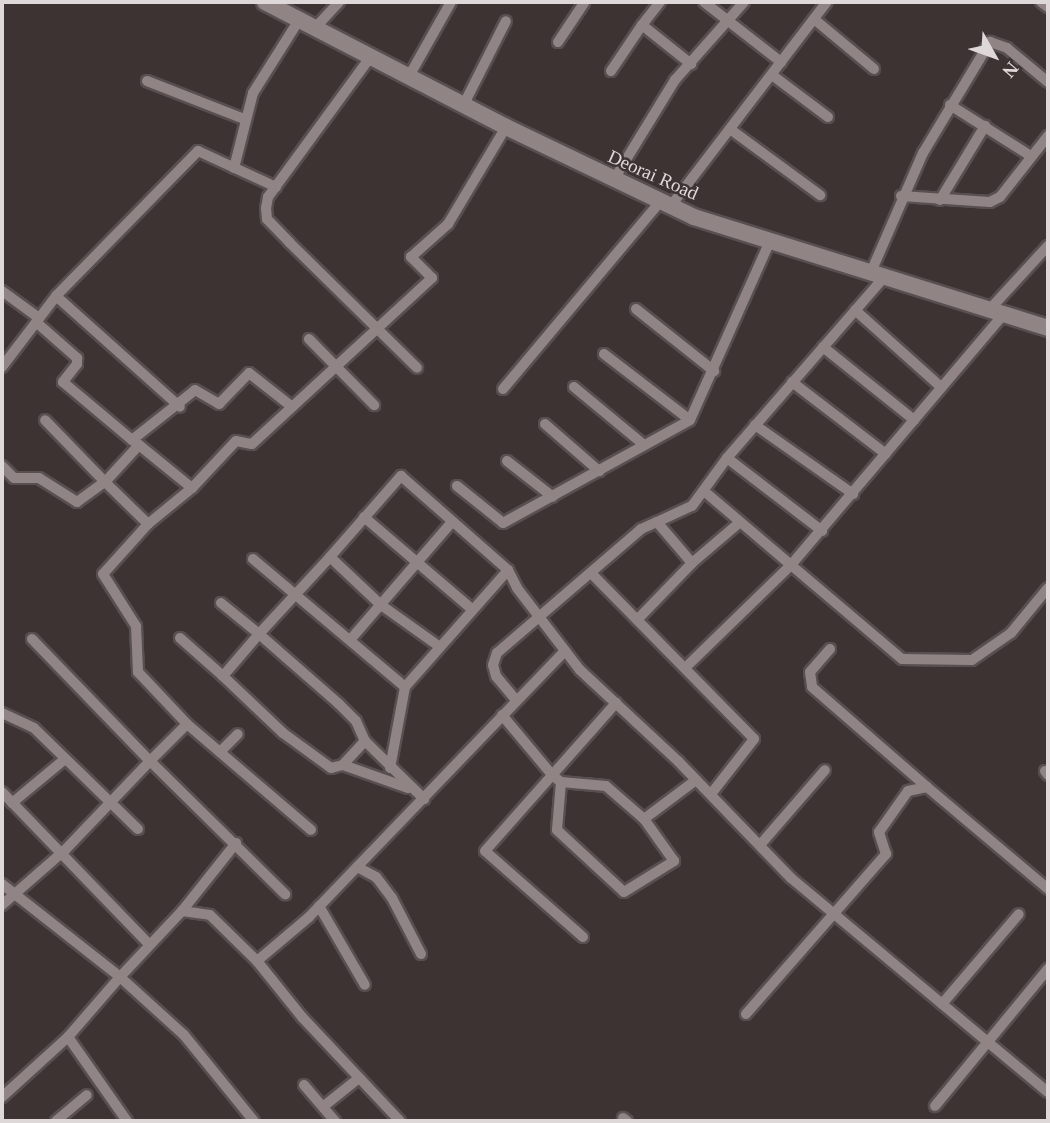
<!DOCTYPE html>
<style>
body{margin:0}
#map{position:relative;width:1050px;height:1123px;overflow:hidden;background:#3e3333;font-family:"Times New Roman",serif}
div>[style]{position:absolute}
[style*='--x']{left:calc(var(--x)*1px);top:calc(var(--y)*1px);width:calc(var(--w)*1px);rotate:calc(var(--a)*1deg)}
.roads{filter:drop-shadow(2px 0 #584f50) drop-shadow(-2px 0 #584f50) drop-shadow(0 2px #584f50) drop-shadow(0 -2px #584f50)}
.street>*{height:10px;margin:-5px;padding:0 5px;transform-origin:5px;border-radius:5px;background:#918485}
.secondary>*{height:16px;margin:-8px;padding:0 8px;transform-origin:8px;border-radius:8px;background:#918485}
span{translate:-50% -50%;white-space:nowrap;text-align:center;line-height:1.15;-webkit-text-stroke:5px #3e3333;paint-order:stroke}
.street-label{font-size:19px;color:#dfd8d9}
.frame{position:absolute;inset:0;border:4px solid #dfd8d9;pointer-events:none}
.north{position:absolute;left:959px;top:21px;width:70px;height:70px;-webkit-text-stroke:5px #3e3333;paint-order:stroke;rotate:130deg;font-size:19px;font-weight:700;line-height:28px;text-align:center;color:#dfd8d9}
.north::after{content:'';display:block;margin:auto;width:24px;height:32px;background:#dfd8d9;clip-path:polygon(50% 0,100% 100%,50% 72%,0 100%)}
</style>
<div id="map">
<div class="roads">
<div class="street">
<i style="--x:660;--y:2;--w:29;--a:128"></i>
<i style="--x:642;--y:25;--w:63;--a:38.5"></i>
<i style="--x:704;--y:2;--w:98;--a:37.9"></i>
<i style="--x:1041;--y:2;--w:9;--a:36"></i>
<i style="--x:814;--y:19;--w:78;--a:39.8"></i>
<i style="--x:314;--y:29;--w:37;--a:-47"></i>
<i style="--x:558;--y:42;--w:47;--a:-56.3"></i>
<i style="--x:369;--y:59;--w:171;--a:126.2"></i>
<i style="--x:268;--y:197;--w:11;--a:100"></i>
<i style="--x:266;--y:208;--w:11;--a:85"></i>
<i style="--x:267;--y:219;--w:33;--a:46"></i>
<i style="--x:290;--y:243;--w:178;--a:44.5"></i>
<i style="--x:611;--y:71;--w:55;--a:-56"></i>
<i style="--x:772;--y:75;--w:70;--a:36.9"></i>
<i style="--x:408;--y:78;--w:87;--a:-60.5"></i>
<i style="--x:147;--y:81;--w:104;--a:21.4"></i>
<i style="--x:950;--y:105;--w:96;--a:32.2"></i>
<i style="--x:463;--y:106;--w:95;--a:-63.2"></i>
<i style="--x:730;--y:129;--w:112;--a:36.3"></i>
<i style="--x:234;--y:168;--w:77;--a:-75.8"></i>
<i style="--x:253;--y:93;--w:86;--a:-57.8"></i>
<i style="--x:613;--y:181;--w:119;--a:-58.5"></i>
<i style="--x:675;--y:80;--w:104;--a:-48.5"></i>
<i style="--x:901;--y:196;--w:89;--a:3.9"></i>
<i style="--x:990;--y:202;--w:11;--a:-27"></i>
<i style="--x:1000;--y:197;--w:78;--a:-51.8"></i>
<i style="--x:940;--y:200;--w:87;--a:-58.7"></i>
<i style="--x:670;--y:207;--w:258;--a:-52.6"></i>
<i style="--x:871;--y:272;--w:130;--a:-66.4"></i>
<i style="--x:923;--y:153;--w:130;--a:-58.9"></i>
<i style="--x:990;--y:42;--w:18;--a:19"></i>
<i style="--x:1007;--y:48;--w:53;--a:39.7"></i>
<i style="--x:2;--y:291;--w:46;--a:36.1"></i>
<i style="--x:56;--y:296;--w:166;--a:41.8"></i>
<i style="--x:636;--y:309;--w:100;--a:38.5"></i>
<i style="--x:990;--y:309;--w:86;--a:-47.4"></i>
<i style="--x:855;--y:310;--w:115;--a:41.8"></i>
<i style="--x:36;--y:322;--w:55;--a:41.3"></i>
<i style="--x:77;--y:358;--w:6;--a:90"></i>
<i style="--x:77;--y:364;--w:23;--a:128"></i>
<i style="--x:63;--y:382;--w:90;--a:40"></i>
<i style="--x:132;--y:440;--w:80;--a:-38.4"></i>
<i style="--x:195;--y:390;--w:28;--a:30"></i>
<i style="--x:219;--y:404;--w:43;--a:-45.9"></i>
<i style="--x:249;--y:373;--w:53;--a:38.2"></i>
<i style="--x:309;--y:339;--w:93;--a:45.4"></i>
<i style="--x:823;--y:347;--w:117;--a:38.7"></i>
<i style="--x:604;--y:354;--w:108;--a:37.5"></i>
<i style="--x:2;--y:367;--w:89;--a:-52.7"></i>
<i style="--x:56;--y:296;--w:203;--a:-45.6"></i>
<i style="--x:198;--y:151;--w:86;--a:24.8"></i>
<i style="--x:792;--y:382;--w:118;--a:37.5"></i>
<i style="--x:574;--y:387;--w:91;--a:39.6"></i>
<i style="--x:503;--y:389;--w:244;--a:-50"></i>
<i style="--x:545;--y:424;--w:72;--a:41"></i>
<i style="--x:755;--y:425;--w:120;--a:35.1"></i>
<i style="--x:132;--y:440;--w:9;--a:36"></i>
<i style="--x:139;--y:445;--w:50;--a:132.6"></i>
<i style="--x:105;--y:482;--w:60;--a:44.3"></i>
<i style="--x:148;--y:524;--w:57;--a:-39.3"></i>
<i style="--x:192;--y:488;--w:64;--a:-46.9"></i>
<i style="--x:236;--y:441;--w:16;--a:11"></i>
<i style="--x:252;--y:444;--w:245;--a:-42.7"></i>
<i style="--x:432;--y:278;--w:30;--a:-135"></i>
<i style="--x:411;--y:257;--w:50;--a:-41.7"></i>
<i style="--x:448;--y:224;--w:113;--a:-59.1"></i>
<i style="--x:139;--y:445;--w:68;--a:39.1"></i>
<i style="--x:727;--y:458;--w:120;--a:37.5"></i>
<i style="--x:507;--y:461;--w:58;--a:38"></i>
<i style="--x:2;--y:466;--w:17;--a:45"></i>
<i style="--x:14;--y:478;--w:25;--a:0"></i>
<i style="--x:39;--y:478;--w:45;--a:32.3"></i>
<i style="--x:77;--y:502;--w:34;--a:-36"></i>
<i style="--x:105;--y:482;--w:86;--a:-134.1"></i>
<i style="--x:457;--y:486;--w:59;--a:38.8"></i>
<i style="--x:503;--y:523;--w:213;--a:-28.8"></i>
<i style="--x:690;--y:420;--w:196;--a:-65.9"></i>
<i style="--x:704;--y:491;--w:114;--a:40.4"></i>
<i style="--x:791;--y:565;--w:329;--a:-49.7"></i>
<i style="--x:364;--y:517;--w:143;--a:40.5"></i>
<i style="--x:148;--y:524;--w:67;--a:132"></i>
<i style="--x:103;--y:574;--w:62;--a:57.6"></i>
<i style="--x:136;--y:626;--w:46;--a:87.5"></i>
<i style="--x:138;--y:672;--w:71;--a:46.7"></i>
<i style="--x:330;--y:557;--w:108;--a:-48.8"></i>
<i style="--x:401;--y:476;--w:142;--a:41.3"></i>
<i style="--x:508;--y:570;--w:20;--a:63"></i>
<i style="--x:517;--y:588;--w:103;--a:52.5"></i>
<i style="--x:580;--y:670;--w:135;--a:42.9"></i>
<i style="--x:679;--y:762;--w:161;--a:46"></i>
<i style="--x:791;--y:878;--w:334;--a:39.8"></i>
<i style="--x:253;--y:559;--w:199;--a:40.1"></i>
<i style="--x:692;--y:563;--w:62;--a:-40.4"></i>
<i style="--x:592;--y:574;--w:231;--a:45.5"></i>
<i style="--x:754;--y:739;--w:70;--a:128"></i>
<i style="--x:221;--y:603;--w:49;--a:39.2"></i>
<i style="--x:259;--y:634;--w:106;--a:41.2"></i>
<i style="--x:339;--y:704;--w:24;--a:45"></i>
<i style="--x:356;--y:721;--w:22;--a:66"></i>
<i style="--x:365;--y:741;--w:33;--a:133"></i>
<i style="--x:343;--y:765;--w:12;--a:166"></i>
<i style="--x:331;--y:768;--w:59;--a:-143.9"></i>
<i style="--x:283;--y:733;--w:83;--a:-136.5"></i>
<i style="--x:223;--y:676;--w:55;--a:-49.4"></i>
<i style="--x:259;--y:634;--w:105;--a:-47.3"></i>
<i style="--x:330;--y:557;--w:70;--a:43.3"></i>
<i style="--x:381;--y:605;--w:72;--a:35.4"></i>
<i style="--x:637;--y:620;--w:79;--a:-46"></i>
<i style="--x:692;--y:563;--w:54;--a:-130.5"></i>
<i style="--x:657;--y:522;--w:38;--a:-25"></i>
<i style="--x:692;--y:506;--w:59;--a:-53.9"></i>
<i style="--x:727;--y:458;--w:241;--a:-49"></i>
<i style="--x:180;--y:638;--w:57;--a:41.5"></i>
<i style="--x:32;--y:639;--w:170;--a:46"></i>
<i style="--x:150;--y:761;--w:52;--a:-45"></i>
<i style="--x:187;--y:724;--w:163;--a:40.5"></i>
<i style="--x:350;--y:640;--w:156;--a:-49.2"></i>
<i style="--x:830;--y:649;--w:30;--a:131"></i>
<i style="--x:810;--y:672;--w:15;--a:82"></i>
<i style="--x:812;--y:687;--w:152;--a:41"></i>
<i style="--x:685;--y:668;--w:148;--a:-44.2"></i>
<i style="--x:791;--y:565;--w:145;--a:40.3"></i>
<i style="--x:902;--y:659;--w:70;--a:0.8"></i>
<i style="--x:972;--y:660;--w:47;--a:-34.7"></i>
<i style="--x:1011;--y:633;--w:58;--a:-50.6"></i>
<i style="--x:516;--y:700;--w:31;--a:-130"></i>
<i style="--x:496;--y:676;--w:11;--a:-105"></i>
<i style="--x:493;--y:665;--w:13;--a:-72"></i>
<i style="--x:497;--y:653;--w:190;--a:-40.7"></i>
<i style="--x:641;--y:529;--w:17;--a:-24"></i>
<i style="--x:2;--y:713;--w:35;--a:25"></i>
<i style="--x:34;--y:728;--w:145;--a:44.2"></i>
<i style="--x:502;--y:715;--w:80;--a:50.1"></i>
<i style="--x:553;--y:776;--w:10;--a:37"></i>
<i style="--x:561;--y:782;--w:45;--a:5.1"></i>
<i style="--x:606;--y:786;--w:50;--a:41"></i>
<i style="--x:644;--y:819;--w:65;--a:-36.9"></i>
<i style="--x:365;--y:741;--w:83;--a:44.5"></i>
<i style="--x:220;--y:752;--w:25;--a:-45"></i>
<i style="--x:343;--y:765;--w:69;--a:19.5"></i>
<i style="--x:390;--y:768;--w:82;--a:-79.5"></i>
<i style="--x:405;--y:687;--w:156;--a:-48.6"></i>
<i style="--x:1045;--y:771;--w:5;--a:53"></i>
<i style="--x:561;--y:782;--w:48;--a:94.8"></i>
<i style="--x:557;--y:830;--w:91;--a:42.8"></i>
<i style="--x:624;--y:892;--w:59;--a:-31.8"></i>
<i style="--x:674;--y:861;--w:52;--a:-125.5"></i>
<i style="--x:2;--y:792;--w:211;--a:46"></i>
<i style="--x:12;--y:803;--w:69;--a:-39.7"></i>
<i style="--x:760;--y:845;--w:99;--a:-49.1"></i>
<i style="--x:2;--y:884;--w:150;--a:38.2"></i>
<i style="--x:120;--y:977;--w:91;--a:-46.8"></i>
<i style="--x:182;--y:911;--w:87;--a:-51.5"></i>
<i style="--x:2;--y:905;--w:84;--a:-41.1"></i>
<i style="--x:65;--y:850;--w:123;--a:-46.3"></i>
<i style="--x:150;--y:761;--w:190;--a:44.6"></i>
<i style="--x:319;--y:906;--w:91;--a:59.8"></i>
<i style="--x:182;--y:911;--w:28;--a:8"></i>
<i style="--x:210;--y:915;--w:66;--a:44.4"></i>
<i style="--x:257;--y:961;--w:72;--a:51.2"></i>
<i style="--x:302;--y:1017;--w:143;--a:46.7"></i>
<i style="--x:583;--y:937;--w:130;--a:-138.7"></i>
<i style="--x:485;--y:851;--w:198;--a:-48.5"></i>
<i style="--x:421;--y:954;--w:63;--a:-117.4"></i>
<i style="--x:392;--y:898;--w:26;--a:-127"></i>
<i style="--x:376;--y:877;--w:21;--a:-152"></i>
<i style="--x:357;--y:867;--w:300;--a:-46.1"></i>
<i style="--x:257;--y:961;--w:68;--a:-40.2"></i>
<i style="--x:309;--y:917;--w:69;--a:-46.2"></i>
<i style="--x:942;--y:1004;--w:118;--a:-49.5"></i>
<i style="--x:746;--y:1014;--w:213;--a:-48.8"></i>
<i style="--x:886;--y:854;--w:23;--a:-108"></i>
<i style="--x:879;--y:832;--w:50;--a:-54.7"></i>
<i style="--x:908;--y:791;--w:19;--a:-12"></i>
<i style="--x:927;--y:787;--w:158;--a:40.1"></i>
<i style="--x:68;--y:1037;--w:103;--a:54.9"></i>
<i style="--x:304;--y:1085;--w:48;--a:49.3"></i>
<i style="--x:2;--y:1097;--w:89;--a:-42.3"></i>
<i style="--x:68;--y:1037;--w:79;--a:-49.1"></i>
<i style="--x:120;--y:977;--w:86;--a:42.2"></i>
<i style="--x:184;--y:1035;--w:111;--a:50.9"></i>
<i style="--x:324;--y:1106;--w:45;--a:-38.7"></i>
<i style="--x:935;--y:1106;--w:178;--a:-50.5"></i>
<i style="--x:623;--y:1118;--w:5;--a:37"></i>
<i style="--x:56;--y:1121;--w:40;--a:-40"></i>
</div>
<div class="secondary">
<i style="--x:265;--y:2;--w:271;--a:27.4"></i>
<i style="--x:506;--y:127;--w:208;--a:25.6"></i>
<i style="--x:694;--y:217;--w:371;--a:17.4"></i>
</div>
</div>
<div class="street-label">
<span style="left:653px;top:175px;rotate:24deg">Deorai Road</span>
</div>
<div class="frame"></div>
<div class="north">N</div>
</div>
